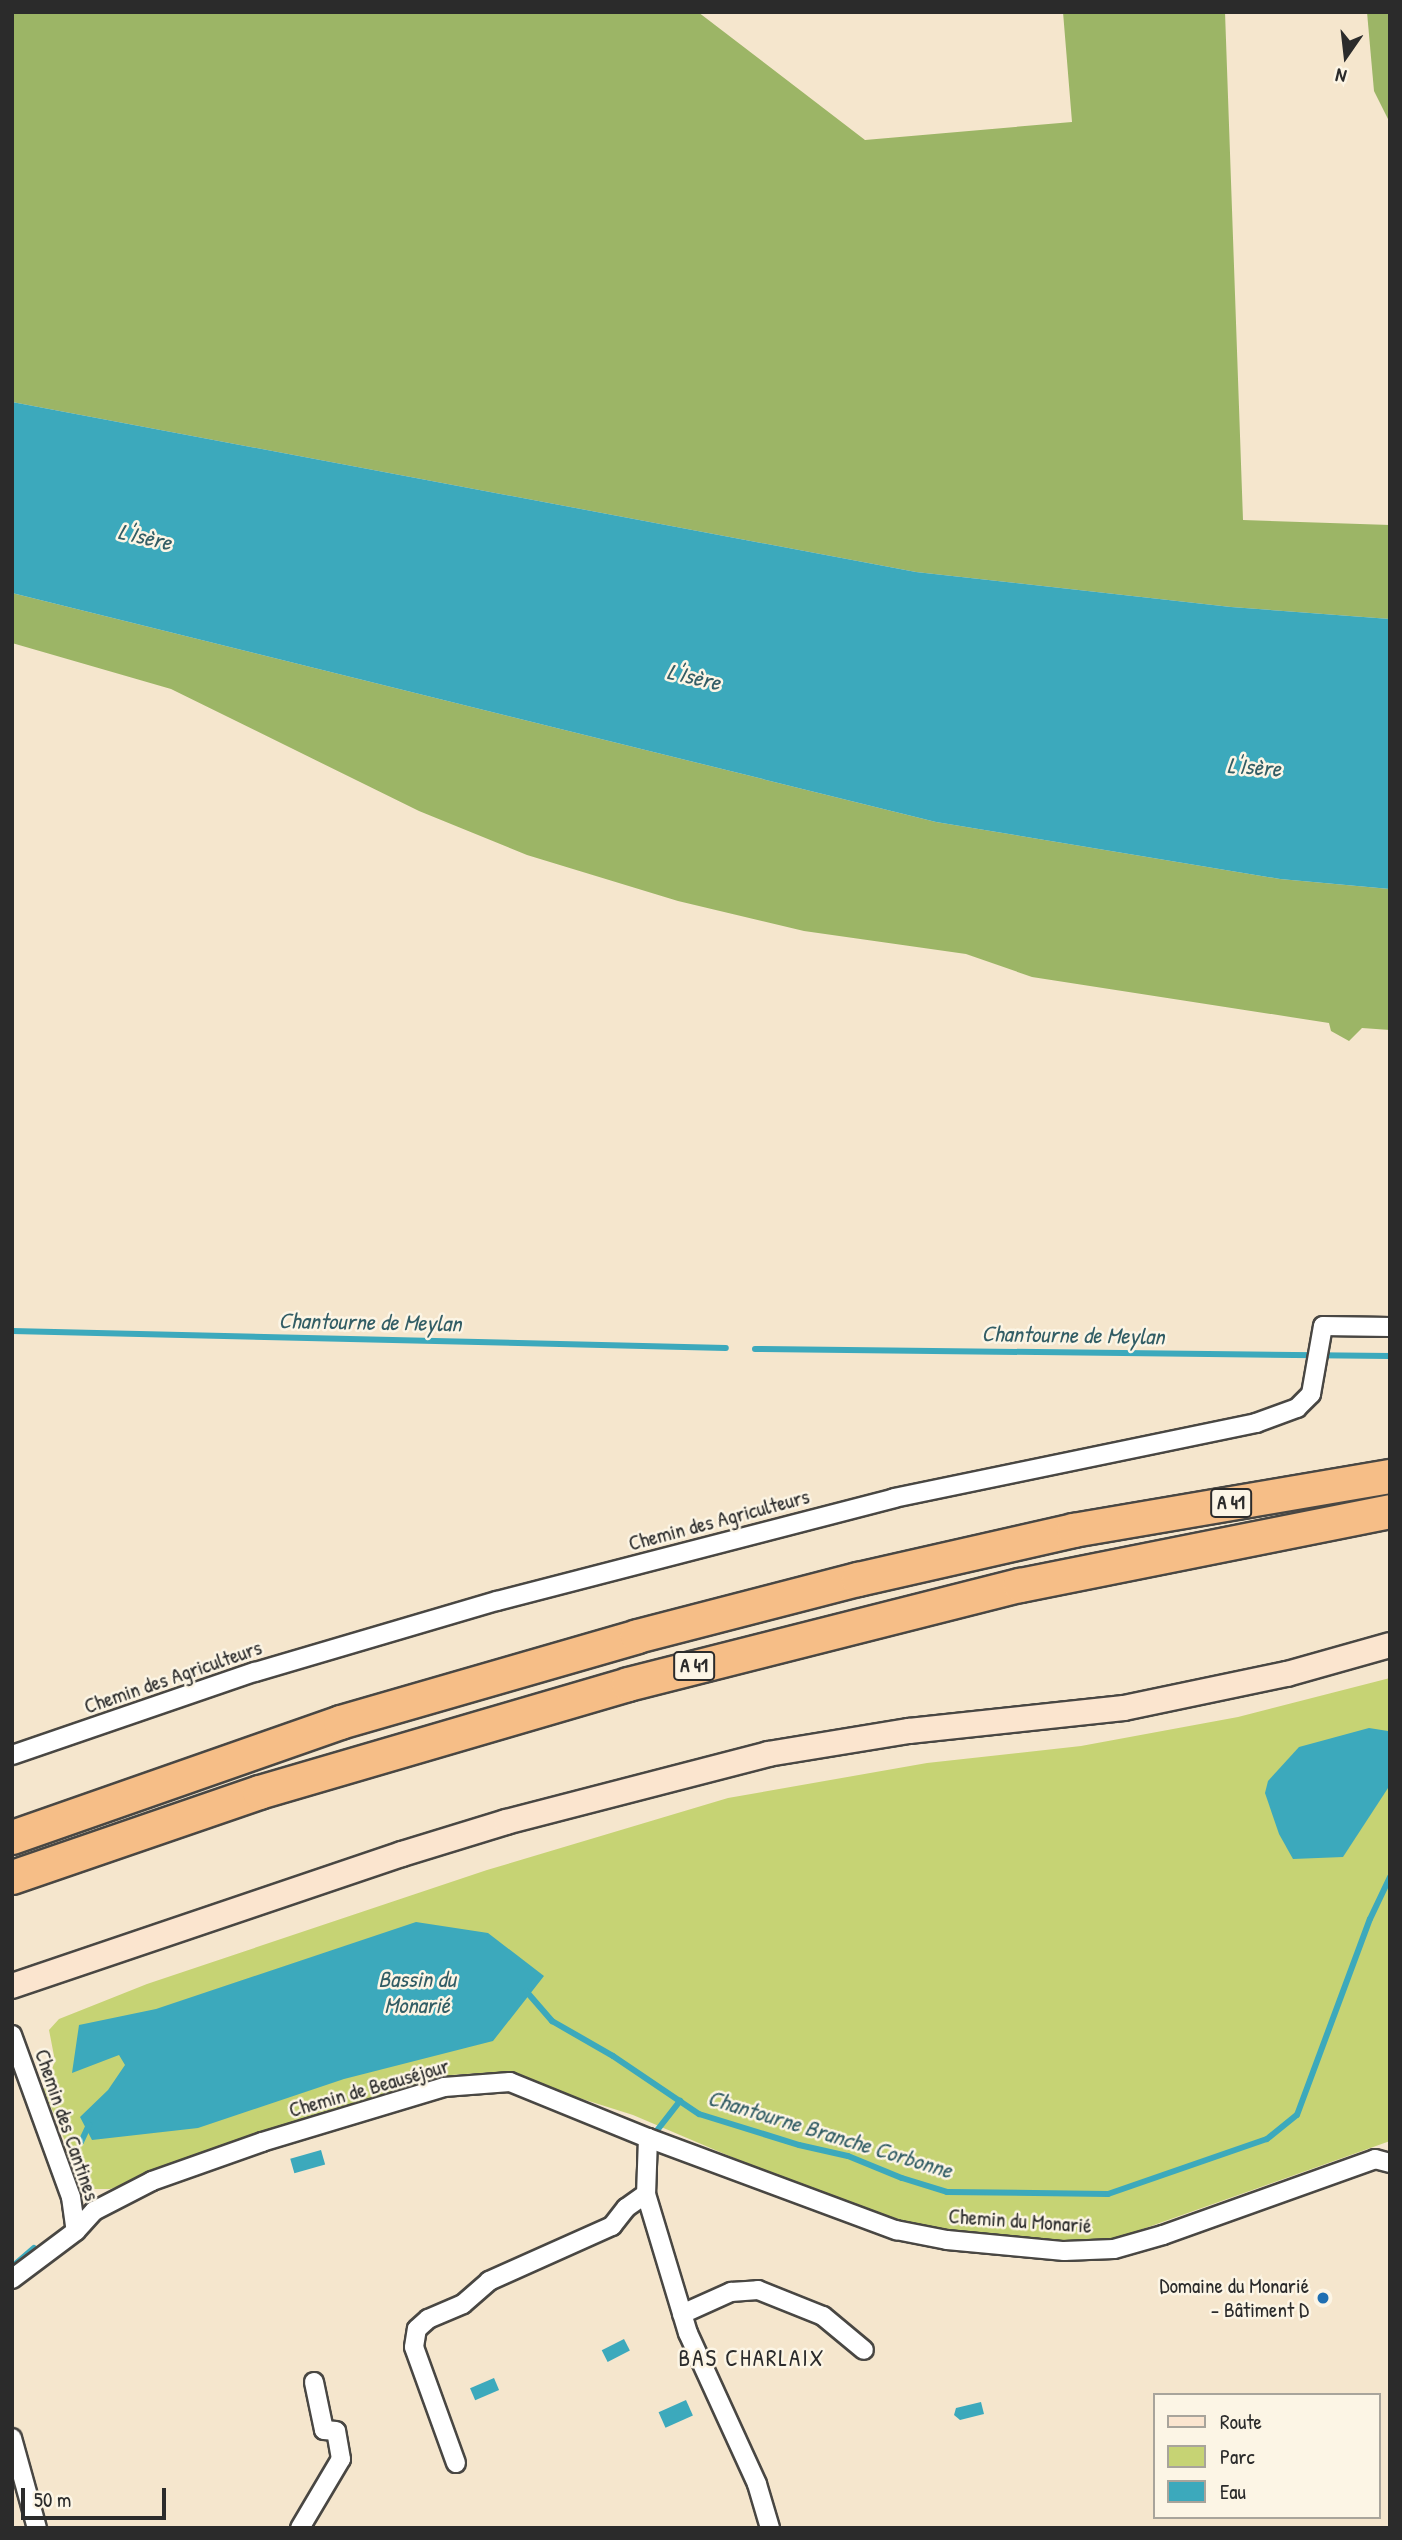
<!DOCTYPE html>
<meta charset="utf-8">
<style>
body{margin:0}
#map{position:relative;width:1402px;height:2540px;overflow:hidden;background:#f5e6cd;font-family:"Patrick Hand",sans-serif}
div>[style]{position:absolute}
.green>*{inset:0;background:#c6d374}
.forest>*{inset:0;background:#9cb566}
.water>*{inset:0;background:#3ca9bc;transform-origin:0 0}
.stream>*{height:6px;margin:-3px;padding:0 3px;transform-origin:3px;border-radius:3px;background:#3ca9bc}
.roads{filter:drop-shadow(2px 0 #494743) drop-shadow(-2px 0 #494743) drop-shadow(0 2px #494743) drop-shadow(0 -2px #494743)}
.minor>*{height:18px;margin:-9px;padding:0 9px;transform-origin:9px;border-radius:9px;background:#fff}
.secondary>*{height:24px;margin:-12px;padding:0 12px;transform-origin:12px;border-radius:12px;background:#fbe5cf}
.motorway>*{height:33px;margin:-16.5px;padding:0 16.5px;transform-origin:16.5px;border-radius:16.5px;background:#f6be87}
.dots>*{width:19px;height:19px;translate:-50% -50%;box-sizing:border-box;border:4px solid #fcf5e5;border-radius:50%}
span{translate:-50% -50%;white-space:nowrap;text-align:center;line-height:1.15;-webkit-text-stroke:5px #fcf5e5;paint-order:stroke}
.shield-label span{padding:2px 5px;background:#fcf5e5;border:2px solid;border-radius:5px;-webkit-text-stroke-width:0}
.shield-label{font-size:19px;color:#2b2b2b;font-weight:700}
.street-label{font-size:21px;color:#2b2b2b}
.poi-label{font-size:21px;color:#2b2b2b}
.right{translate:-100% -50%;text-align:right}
.water-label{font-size:23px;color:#325d65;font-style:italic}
.neighbourhood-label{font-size:23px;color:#2b2b2b;letter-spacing:2px}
.frame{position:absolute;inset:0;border:14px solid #2b2b2b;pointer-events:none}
.legend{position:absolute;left:1153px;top:2393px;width:228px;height:126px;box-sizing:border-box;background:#fcf5e5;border:2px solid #a8a49b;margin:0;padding:9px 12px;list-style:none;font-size:21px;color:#2b2b2b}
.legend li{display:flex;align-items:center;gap:14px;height:35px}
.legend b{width:35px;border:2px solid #a8a49b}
.north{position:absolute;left:1311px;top:21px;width:70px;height:70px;-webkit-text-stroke:5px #fcf5e5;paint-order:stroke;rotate:194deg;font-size:19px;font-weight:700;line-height:28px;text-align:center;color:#2b2b2b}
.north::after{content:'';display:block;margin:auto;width:24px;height:32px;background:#2b2b2b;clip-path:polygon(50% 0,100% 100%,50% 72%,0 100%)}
.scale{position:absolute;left:21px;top:2488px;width:145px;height:32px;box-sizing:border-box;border:4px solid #2b2b2b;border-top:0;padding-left:9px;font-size:21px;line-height:24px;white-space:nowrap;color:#2b2b2b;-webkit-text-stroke:5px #fcf5e5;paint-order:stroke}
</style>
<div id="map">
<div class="green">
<i style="clip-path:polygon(1390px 1678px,1390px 2141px,1095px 2246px,944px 2238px,882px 2221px,633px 2115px,497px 2072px,451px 2075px,418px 2084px,110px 2189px,95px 2189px,81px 2180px,44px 2090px,55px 2061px,49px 2030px,59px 2019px,147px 1984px,487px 1870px,728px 1798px,927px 1763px,1081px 1746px,1238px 1717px)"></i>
</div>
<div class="forest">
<i style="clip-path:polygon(12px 12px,698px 12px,865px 140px,1072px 122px,1063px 12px,1225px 12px,1243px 520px,1390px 525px,1390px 619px,1231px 607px,916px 572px,12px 402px)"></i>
<i style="clip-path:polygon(1367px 12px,1390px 12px,1390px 123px,1374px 91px)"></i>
<i style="clip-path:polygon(12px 593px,936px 822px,1280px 879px,1390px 889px,1390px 1030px,1362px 1028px,1349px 1041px,1331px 1031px,1329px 1023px,1032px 977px,966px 954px,804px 931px,678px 901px,527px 855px,419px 811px,171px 689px,12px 643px)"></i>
</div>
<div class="water">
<i style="clip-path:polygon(12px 402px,916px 572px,1231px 607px,1390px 619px,1390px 889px,1280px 879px,936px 822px,12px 593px)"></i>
<i style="clip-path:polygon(1369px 1728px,1388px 1731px,1390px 1785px,1343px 1857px,1293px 1859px,1279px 1834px,1265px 1793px,1268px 1781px,1299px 1747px)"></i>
<i style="clip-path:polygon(416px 1922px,488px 1933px,544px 1976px,493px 2041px,344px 2079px,198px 2128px,92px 2140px,80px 2117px,108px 2090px,125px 2065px,119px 2055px,72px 2073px,79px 2025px,156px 2009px)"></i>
<i style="left:321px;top:2150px;width:15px;height:32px;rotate:74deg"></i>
<i style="left:624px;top:2339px;width:13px;height:25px;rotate:63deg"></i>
<i style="left:494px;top:2378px;width:13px;height:26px;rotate:67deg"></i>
<i style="left:686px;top:2400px;width:17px;height:30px;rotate:66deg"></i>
<i style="clip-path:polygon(981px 2402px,984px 2414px,960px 2420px,954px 2415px,956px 2408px)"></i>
</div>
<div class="stream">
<i style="left:12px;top:1331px;width:714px;rotate:1.36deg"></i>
<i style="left:755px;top:1349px;width:635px;rotate:0.63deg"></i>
<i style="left:526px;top:1991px;width:40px;rotate:49deg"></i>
<i style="left:552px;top:2021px;width:70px;rotate:29.8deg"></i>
<i style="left:613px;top:2056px;width:104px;rotate:34deg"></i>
<i style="left:699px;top:2114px;width:105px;rotate:17.2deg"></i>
<i style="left:799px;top:2145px;width:50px;rotate:12.7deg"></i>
<i style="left:848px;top:2156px;width:58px;rotate:22.2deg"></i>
<i style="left:902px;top:2178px;width:47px;rotate:17.3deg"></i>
<i style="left:947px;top:2192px;width:161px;rotate:0.7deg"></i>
<i style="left:1108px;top:2194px;width:168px;rotate:-19.1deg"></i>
<i style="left:1267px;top:2139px;width:38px;rotate:-39deg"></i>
<i style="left:1297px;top:2115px;width:209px;rotate:-69.6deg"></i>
<i style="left:1370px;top:1919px;width:47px;rotate:-64.5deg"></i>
<i style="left:655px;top:2133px;width:41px;rotate:-52deg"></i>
<i style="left:81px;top:2142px;width:19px;rotate:-65deg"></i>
<i style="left:12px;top:2267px;width:29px;rotate:-41deg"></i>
</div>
<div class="roads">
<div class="minor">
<i style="left:12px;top:1755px;width:257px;rotate:-18.9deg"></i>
<i style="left:255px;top:1672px;width:252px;rotate:-16.4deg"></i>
<i style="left:497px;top:1601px;width:410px;rotate:-14.5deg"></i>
<i style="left:894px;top:1498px;width:370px;rotate:-11.7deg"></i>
<i style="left:1256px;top:1423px;width:44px;rotate:-20.1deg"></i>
<i style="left:1297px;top:1408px;width:20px;rotate:-45deg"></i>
<i style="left:1311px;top:1394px;width:69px;rotate:-80deg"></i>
<i style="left:1323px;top:1326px;width:67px;rotate:0.9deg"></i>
<i style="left:12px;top:2035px;width:172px;rotate:70deg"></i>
<i style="left:71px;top:2197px;width:34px;rotate:82deg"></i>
<i style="left:648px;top:2138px;width:56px;rotate:92deg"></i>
<i style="left:646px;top:2194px;width:145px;rotate:73.2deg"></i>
<i style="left:688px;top:2333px;width:166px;rotate:65.4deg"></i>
<i style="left:757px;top:2484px;width:46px;rotate:73.5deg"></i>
<i style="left:12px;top:2279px;width:80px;rotate:-36.9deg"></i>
<i style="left:76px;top:2231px;width:27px;rotate:-48deg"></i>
<i style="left:94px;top:2211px;width:65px;rotate:-27.3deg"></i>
<i style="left:152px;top:2181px;width:117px;rotate:-19.5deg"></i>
<i style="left:262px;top:2142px;width:190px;rotate:-16.8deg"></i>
<i style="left:444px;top:2087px;width:66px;rotate:-4.3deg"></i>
<i style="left:510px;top:2082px;width:149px;rotate:22.1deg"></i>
<i style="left:648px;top:2138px;width:265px;rotate:20.4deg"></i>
<i style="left:896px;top:2230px;width:52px;rotate:11.1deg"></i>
<i style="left:947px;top:2240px;width:118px;rotate:5.4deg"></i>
<i style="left:1064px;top:2251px;width:50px;rotate:-2.3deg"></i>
<i style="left:1114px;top:2249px;width:51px;rotate:-15.9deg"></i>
<i style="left:1163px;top:2235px;width:225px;rotate:-19.7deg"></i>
<i style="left:1375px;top:2159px;width:16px;rotate:15deg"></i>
<i style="left:682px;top:2314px;width:54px;rotate:-24.2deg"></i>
<i style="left:731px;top:2292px;width:27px;rotate:-4deg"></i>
<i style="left:758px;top:2290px;width:70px;rotate:21.8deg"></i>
<i style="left:823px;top:2316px;width:53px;rotate:39.7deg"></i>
<i style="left:12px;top:2438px;width:93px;rotate:74.5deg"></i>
<i style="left:456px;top:2463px;width:123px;rotate:-109.9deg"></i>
<i style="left:414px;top:2347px;width:18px;rotate:-81deg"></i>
<i style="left:417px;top:2329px;width:15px;rotate:-42deg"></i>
<i style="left:428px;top:2319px;width:38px;rotate:-23deg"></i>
<i style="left:463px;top:2304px;width:35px;rotate:-41deg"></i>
<i style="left:489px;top:2281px;width:135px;rotate:-24.1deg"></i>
<i style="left:612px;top:2226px;width:23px;rotate:-52deg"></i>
<i style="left:626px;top:2208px;width:24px;rotate:-35deg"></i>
<i style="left:300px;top:2528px;width:80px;rotate:-59.3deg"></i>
<i style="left:341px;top:2459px;width:28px;rotate:-100deg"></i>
<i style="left:336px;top:2431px;width:12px;rotate:-175deg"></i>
<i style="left:324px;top:2430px;width:49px;rotate:-101.8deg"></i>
</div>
<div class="secondary">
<i style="left:12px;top:1986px;width:412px;rotate:-18.7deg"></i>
<i style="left:402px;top:1854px;width:109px;rotate:-17.1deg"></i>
<i style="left:506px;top:1822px;width:271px;rotate:-14.5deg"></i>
<i style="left:768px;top:1754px;width:143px;rotate:-9.3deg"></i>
<i style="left:909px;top:1731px;width:216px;rotate:-6.1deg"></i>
<i style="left:1124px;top:1708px;width:167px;rotate:-11.8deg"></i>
<i style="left:1287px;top:1674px;width:107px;rotate:-15.7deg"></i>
</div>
<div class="motorway">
<i style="left:12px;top:1837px;width:348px;rotate:-19.3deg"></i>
<i style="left:340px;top:1722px;width:309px;rotate:-16.1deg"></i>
<i style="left:637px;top:1636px;width:228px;rotate:-14.5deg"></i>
<i style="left:858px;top:1579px;width:221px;rotate:-12.8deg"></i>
<i style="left:1073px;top:1530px;width:322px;rotate:-9.7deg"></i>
<i style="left:12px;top:1877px;width:261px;rotate:-19deg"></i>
<i style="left:259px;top:1792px;width:384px;rotate:-16.3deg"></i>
<i style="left:628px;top:1684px;width:404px;rotate:-14.2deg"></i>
<i style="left:1020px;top:1585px;width:377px;rotate:-11.3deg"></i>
</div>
</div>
<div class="dots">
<i style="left:1323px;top:2298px;background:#1f6fb2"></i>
</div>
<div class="shield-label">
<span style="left:1231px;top:1503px">A 41</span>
<span style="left:694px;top:1666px">A 41</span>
</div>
<div class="street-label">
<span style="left:719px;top:1520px;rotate:-15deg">Chemin des Agriculteurs</span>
<span style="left:173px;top:1677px;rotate:-19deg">Chemin des Agriculteurs</span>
<span style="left:369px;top:2088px;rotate:-16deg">Chemin de Beauséjour</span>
<span style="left:67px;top:2125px;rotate:71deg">Chemin des Cantines</span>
<span style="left:1020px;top:2221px;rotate:4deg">Chemin du Monarié</span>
</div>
<div class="poi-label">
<span class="right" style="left:1309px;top:2298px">Domaine du Monarié<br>- Bâtiment D</span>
</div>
<div class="water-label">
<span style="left:145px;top:537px;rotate:13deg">L'Isère</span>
<span style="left:694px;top:677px;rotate:13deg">L'Isère</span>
<span style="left:1254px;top:767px;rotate:4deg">L'Isère</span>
<span style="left:370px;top:1322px;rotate:1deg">Chantourne de Meylan</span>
<span style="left:1073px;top:1335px;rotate:1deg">Chantourne de Meylan</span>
<span style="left:417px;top:1992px">Bassin du<br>Monarié</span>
<span style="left:830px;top:2134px;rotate:17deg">Chantourne Branche Corbonne</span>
</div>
<div class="neighbourhood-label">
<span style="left:752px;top:2358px">BAS CHARLAIX</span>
</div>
<div class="frame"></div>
<ul class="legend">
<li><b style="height:9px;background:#fbe5cf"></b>Route</li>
<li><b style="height:19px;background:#c6d374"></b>Parc</li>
<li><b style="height:19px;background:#3ca9bc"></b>Eau</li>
</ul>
<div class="north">N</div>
<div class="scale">50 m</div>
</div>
